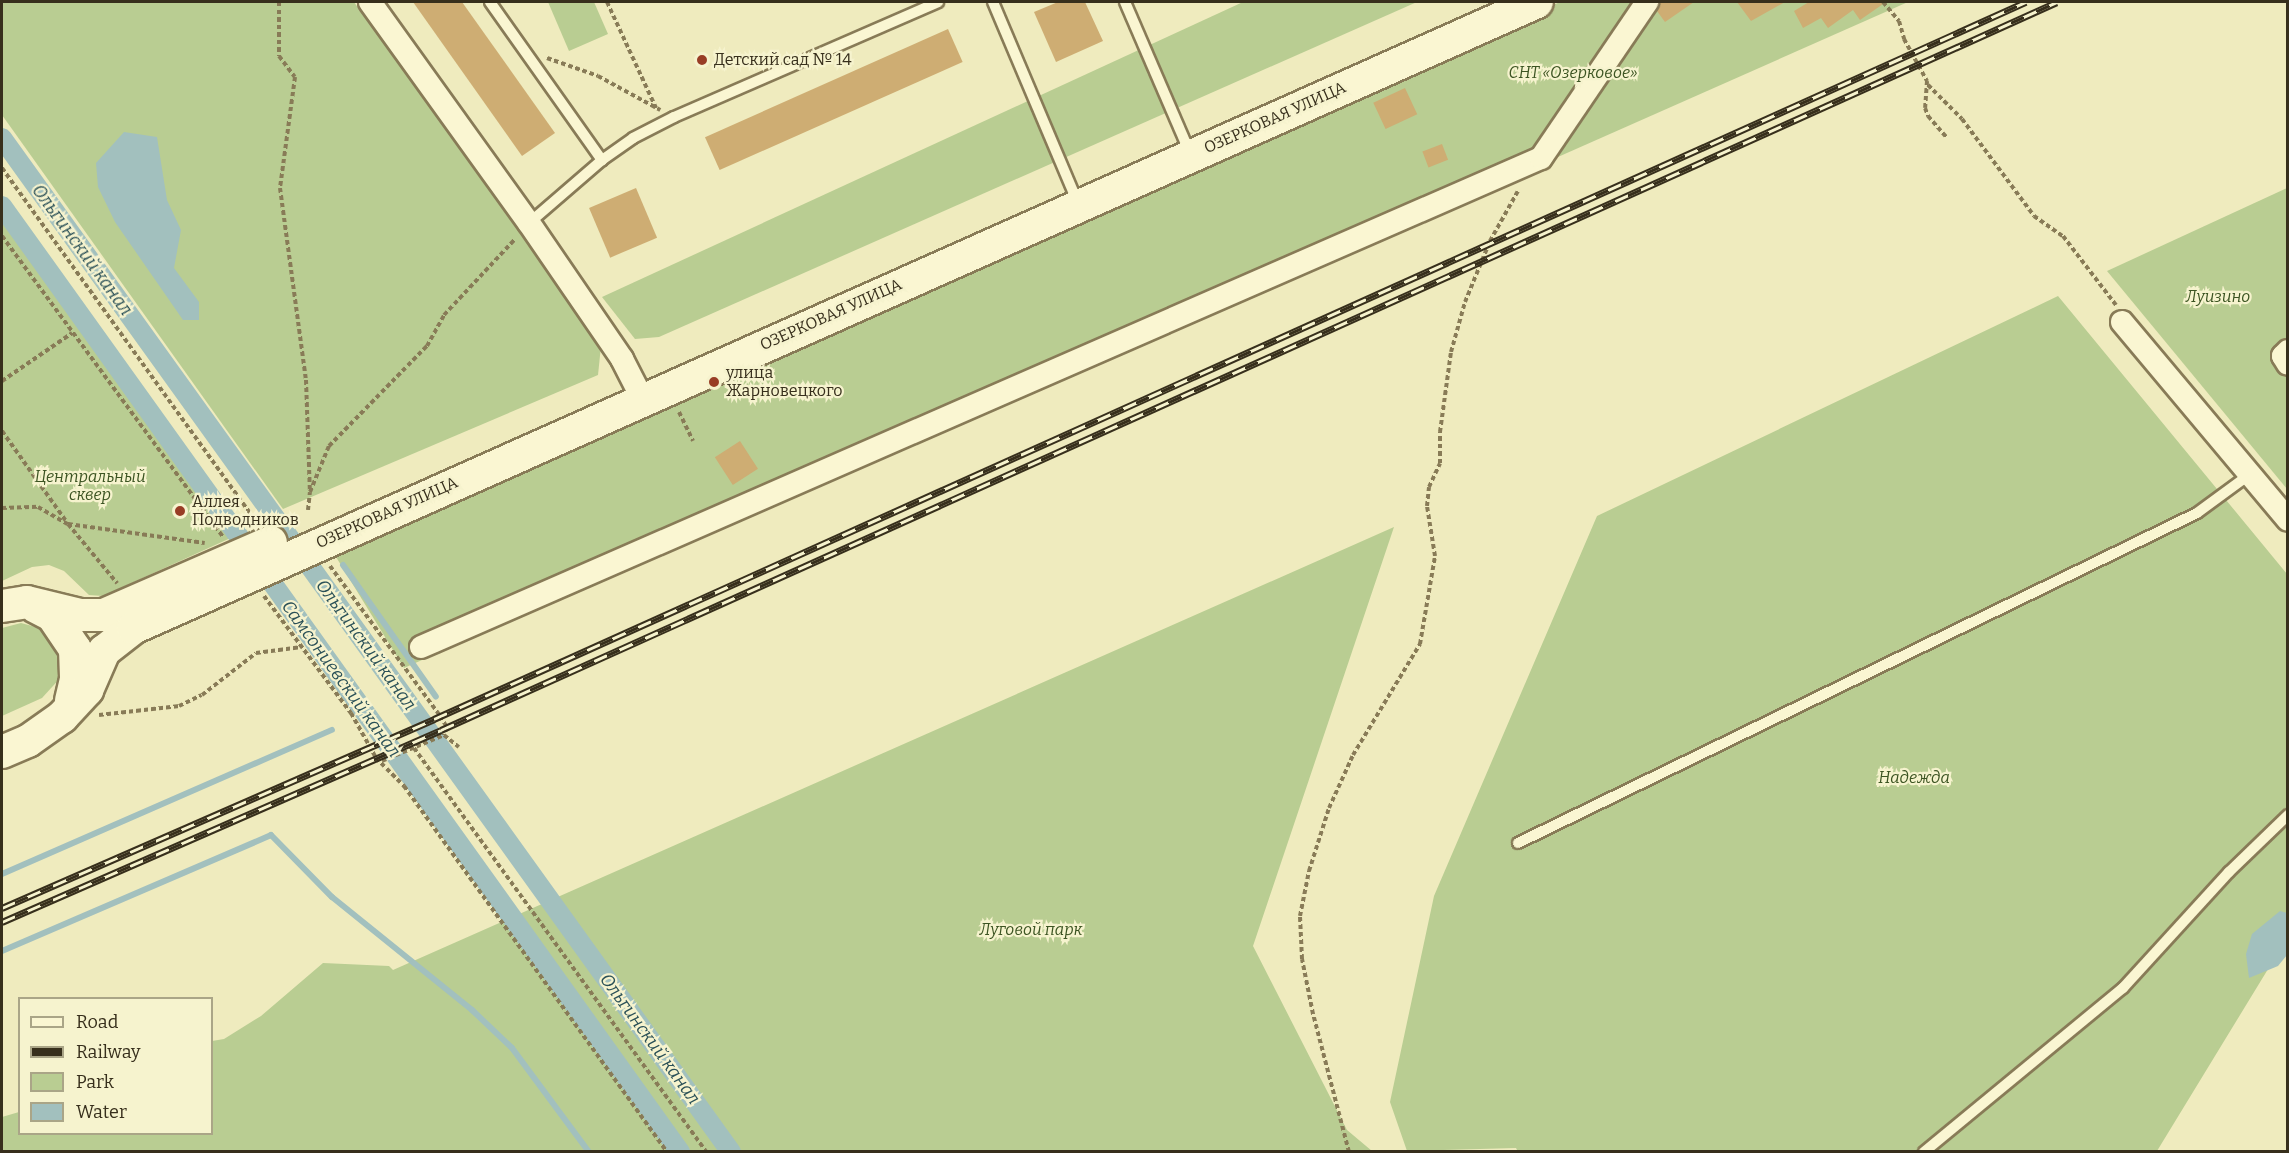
<!DOCTYPE html>
<meta charset="utf-8">
<style>
body{margin:0}
#map{position:relative;width:2289px;height:1153px;overflow:hidden;background:#efebbe;font-family:Bitter,serif}
div>[style]{position:absolute}
.green>*{inset:0;background:#b9cd92}
.water>*{inset:0;background:#a2c0be}
.stream>*{height:6px;margin:-3px;padding:0 3px;transform-origin:3px;border-radius:3px;background:#a2c0be}
.canal>*{height:20px;margin:-10px;padding:0 10px;transform-origin:10px;border-radius:10px;background:#a2c0be}
.building>*{inset:0;background:#cead73;transform-origin:0 0}
.path>*{height:4px;margin-top:-2px;transform-origin:0;background:repeating-linear-gradient(90deg,#887b57 0 4.5px,transparent 0 7.5px)}
.roads{filter:drop-shadow(2px 0 #887b57) drop-shadow(-2px 0 #887b57) drop-shadow(0 2px #887b57) drop-shadow(0 -2px #887b57)}
.lane>*{height:10px;margin:-5px;padding:0 5px;transform-origin:5px;border-radius:5px;background:#faf6d2}
.street>*{height:22px;margin:-11px;padding:0 11px;transform-origin:11px;border-radius:11px;background:#faf6d2}
.secondary>*{height:32px;margin:-16px;padding:0 16px;transform-origin:16px;border-radius:16px;background:#faf6d2}
.rail>*{height:7px;margin-top:-3.5px;transform-origin:0;background:repeating-linear-gradient(90deg,#f6f3ce 0 14px,#372f1c 0 28px);box-sizing:border-box;border-block:2px solid #372f1c}
.dots>*{width:16px;height:16px;translate:-50% -50%;box-sizing:border-box;border:3px solid #f6f3ce;border-radius:50%}
span{translate:-50% -50%;white-space:nowrap;text-align:center;line-height:1.15;-webkit-text-stroke:4.5px #f6f3ce;paint-order:stroke}
.poi-label{font-size:16px;color:#372f1c}
.left{translate:0 -50%;text-align:left}
.park-label{font-size:16px;color:#3c5422;font-style:italic}
.street-label{font-size:16px;color:#372f1c}
.water-label{font-size:18px;color:#2a5057;font-style:italic}
.frame{position:absolute;inset:0;border:3px solid #372f1c;pointer-events:none}
.legend{position:absolute;left:18px;top:997px;width:195px;height:138px;box-sizing:border-box;background:#f6f3ce;border:2px solid #aaa587;margin:0;padding:8px 10px;list-style:none;font-size:18px;color:#372f1c}
.legend li{display:flex;align-items:center;gap:12px;height:30px}
.legend b{width:30px;border:2px solid #aaa587}
</style>
<div id="map">
<div class="green">
<i style="clip-path:polygon(2px 2px,354px 2px,601px 346px,598px 375px,283px 509px,2px 115px)"></i>
<i style="clip-path:polygon(548px 2px,594px 2px,608px 34px,569px 51px)"></i>
<i style="clip-path:polygon(1243px 2px,1417px 2px,659px 337px,635px 339px,602px 297px)"></i>
<i style="clip-path:polygon(1560px 2px,1908px 2px,404px 668px,333px 552px)"></i>
<i style="clip-path:polygon(2287px 188px,2287px 489px,2107px 271px)"></i>
<i style="clip-path:polygon(2px 214px,235px 536px,103px 596px,89px 595px,64px 571px,49px 565px,32px 567px,2px 581px)"></i>
<i style="clip-path:polygon(2058px 296px,2287px 574px,2287px 938px,2157px 1151px,1518px 1152px,1516px 1148px,1407px 1151px,1390px 1102px,1434px 896px,1597px 516px)"></i>
<i style="clip-path:polygon(1394px 527px,1253px 946px,1347px 1130px,1372px 1151px,2px 1151px,2px 1117px,19px 1112px,20px 1134px,212px 1134px,212px 1041px,224px 1039px,261px 1016px,323px 963px,389px 966px,393px 970px)"></i>
<i style="clip-path:polygon(21px 623px,47px 630px,63px 659px,63px 675px,42px 698px,2px 716px,2px 628px)"></i>
</div>
<div class="water">
<i style="clip-path:polygon(124px 132px,157px 137px,167px 200px,181px 230px,174px 268px,199px 302px,199px 320px,183px 320px,115px 222px,98px 187px,96px 163px)"></i>
<i style="clip-path:polygon(2280px 911px,2287px 913px,2287px 955px,2278px 966px,2249px 978px,2246px 954px,2252px 934px)"></i>
</div>
<div class="stream">
<i style="left:343px;top:565px;width:161px;rotate:54.8deg"></i>
<i style="left:2px;top:874px;width:360px;rotate:-23.6deg"></i>
<i style="left:2px;top:951px;width:293px;rotate:-23.3deg"></i>
<i style="left:271px;top:835px;width:87px;rotate:45.5deg"></i>
<i style="left:332px;top:897px;width:180px;rotate:38.9deg"></i>
<i style="left:472px;top:1010px;width:55px;rotate:43.5deg"></i>
<i style="left:512px;top:1048px;width:129px;rotate:53.5deg"></i>
</div>
<div class="canal">
<i style="left:2px;top:138px;width:1249px;rotate:54.29deg"></i>
<i style="left:2px;top:206px;width:1164px;rotate:54.37deg"></i>
</div>
<div class="building">
<i style="clip-path:polygon(413px 2px,462px 2px,555px 133px,522px 156px)"></i>
<i style="clip-path:polygon(1058px 2px,1085px 2px,1103px 41px,1056px 62px,1034px 12px)"></i>
<i style="clip-path:polygon(1660px 2px,1694px 2px,1665px 22px,1657px 11px)"></i>
<i style="clip-path:polygon(1737px 2px,1785px 2px,1751px 21px)"></i>
<i style="clip-path:polygon(1809px 2px,1886px 2px,1860px 20px,1853px 10px,1828px 28px,1821px 18px,1803px 28px,1794px 11px)"></i>
<i style="left:948px;top:29px;width:36px;height:266px;rotate:66deg"></i>
<i style="left:1405px;top:88px;width:29px;height:35px;rotate:65deg"></i>
<i style="left:1442px;top:144px;width:17px;height:21px;rotate:69deg"></i>
<i style="left:636px;top:188px;width:54px;height:51px;rotate:67deg"></i>
<i style="left:740px;top:441px;width:33px;height:30px;rotate:57deg"></i>
</div>
<div class="path">
<i style="left:279px;top:2px;width:54px;rotate:90deg"></i>
<i style="left:279px;top:56px;width:26px;rotate:53deg"></i>
<i style="left:295px;top:77px;width:112px;rotate:97.7deg"></i>
<i style="left:280px;top:188px;width:194px;rotate:82.3deg"></i>
<i style="left:306px;top:380px;width:112px;rotate:88deg"></i>
<i style="left:607px;top:2px;width:117px;rotate:65.2deg"></i>
<i style="left:1883px;top:2px;width:25px;rotate:50deg"></i>
<i style="left:1899px;top:21px;width:19px;rotate:74deg"></i>
<i style="left:1904px;top:39px;width:48px;rotate:61.3deg"></i>
<i style="left:1927px;top:81px;width:27px;rotate:94deg"></i>
<i style="left:1925px;top:108px;width:9px;rotate:69deg"></i>
<i style="left:1928px;top:116px;width:28px;rotate:49deg"></i>
<i style="left:547px;top:58px;width:54px;rotate:19.4deg"></i>
<i style="left:598px;top:76px;width:71px;rotate:28.7deg"></i>
<i style="left:1928px;top:85px;width:48px;rotate:45deg"></i>
<i style="left:1962px;top:119px;width:121px;rotate:53.4deg"></i>
<i style="left:2034px;top:216px;width:35px;rotate:35deg"></i>
<i style="left:2063px;top:236px;width:87px;rotate:52.5deg"></i>
<i style="left:2px;top:168px;width:437px;rotate:54.3deg"></i>
<i style="left:2px;top:236px;width:373px;rotate:53.7deg"></i>
<i style="left:2px;top:381px;width:85px;rotate:-34.4deg"></i>
<i style="left:679px;top:412px;width:32px;rotate:64deg"></i>
<i style="left:2px;top:431px;width:114px;rotate:54.6deg"></i>
<i style="left:68px;top:524px;width:77px;rotate:50.3deg"></i>
<i style="left:2px;top:508px;width:36px;rotate:-2deg"></i>
<i style="left:38px;top:507px;width:34px;rotate:30deg"></i>
<i style="left:68px;top:524px;width:138px;rotate:7.9deg"></i>
<i style="left:308px;top:510px;width:18px;rotate:-84deg"></i>
<i style="left:310px;top:492px;width:50px;rotate:-67.6deg"></i>
<i style="left:329px;top:446px;width:140px;rotate:-45.6deg"></i>
<i style="left:427px;top:346px;width:35px;rotate:-61deg"></i>
<i style="left:444px;top:315px;width:104px;rotate:-46.9deg"></i>
<i style="left:330px;top:566px;width:186px;rotate:53.7deg"></i>
<i style="left:440px;top:716px;width:13px;rotate:58deg"></i>
<i style="left:447px;top:727px;width:9px;rotate:111deg"></i>
<i style="left:444px;top:735px;width:19px;rotate:39deg"></i>
<i style="left:264px;top:596px;width:146px;rotate:53.4deg"></i>
<i style="left:351px;top:713px;width:51px;rotate:60.9deg"></i>
<i style="left:376px;top:758px;width:40px;rotate:45deg"></i>
<i style="left:404px;top:786px;width:451px;rotate:54.3deg"></i>
<i style="left:99px;top:715px;width:81px;rotate:-6.4deg"></i>
<i style="left:179px;top:706px;width:25px;rotate:-26deg"></i>
<i style="left:202px;top:695px;width:68px;rotate:-37.9deg"></i>
<i style="left:256px;top:653px;width:46px;rotate:-7.4deg"></i>
<i style="left:414px;top:748px;width:498px;rotate:54.1deg"></i>
<i style="left:382px;top:761px;width:67px;rotate:-22.8deg"></i>
<i style="left:1349px;top:1152px;width:143px;rotate:-104.6deg"></i>
<i style="left:1313px;top:1014px;width:56px;rotate:-101.3deg"></i>
<i style="left:1302px;top:959px;width:43px;rotate:-92.7deg"></i>
<i style="left:1300px;top:916px;width:46px;rotate:-78.7deg"></i>
<i style="left:1309px;top:871px;width:66px;rotate:-72.4deg"></i>
<i style="left:1329px;top:808px;width:58px;rotate:-65.6deg"></i>
<i style="left:1353px;top:755px;width:130px;rotate:-58.9deg"></i>
<i style="left:1420px;top:644px;width:89px;rotate:-80.3deg"></i>
<i style="left:1435px;top:556px;width:51px;rotate:-99.1deg"></i>
<i style="left:1427px;top:506px;width:19px;rotate:-84deg"></i>
<i style="left:1429px;top:487px;width:26px;rotate:-65deg"></i>
<i style="left:1440px;top:463px;width:31px;rotate:-90deg"></i>
<i style="left:1440px;top:432px;width:81px;rotate:-82.2deg"></i>
<i style="left:1451px;top:352px;width:52px;rotate:-74.4deg"></i>
<i style="left:1465px;top:302px;width:66px;rotate:-67.7deg"></i>
<i style="left:1490px;top:241px;width:57px;rotate:-60.8deg"></i>
</div>
<div class="roads">
<div class="lane">
<i style="left:490px;top:2px;width:194px;rotate:54.7deg"></i>
<i style="left:602px;top:160px;width:96px;rotate:139.2deg"></i>
<i style="left:993px;top:2px;width:218px;rotate:67.1deg"></i>
<i style="left:1125px;top:2px;width:167px;rotate:66.7deg"></i>
<i style="left:602px;top:160px;width:38px;rotate:-35deg"></i>
<i style="left:633px;top:138px;width:46px;rotate:-27.1deg"></i>
<i style="left:674px;top:117px;width:288px;rotate:-23.5deg"></i>
<i style="left:1518px;top:843px;width:755px;rotate:-25.92deg"></i>
<i style="left:2197px;top:513px;width:66px;rotate:-36.3deg"></i>
<i style="left:1924px;top:1152px;width:258px;rotate:-39.5deg"></i>
<i style="left:2123px;top:988px;width:157px;rotate:-47.6deg"></i>
<i style="left:2229px;top:872px;width:82px;rotate:-44deg"></i>
</div>
<div class="street">
<i style="left:370px;top:2px;width:272px;rotate:54.3deg"></i>
<i style="left:529px;top:223px;width:165px;rotate:55.6deg"></i>
<i style="left:622px;top:359px;width:46px;rotate:62.9deg"></i>
<i style="left:2122px;top:322px;width:258px;rotate:50deg"></i>
<i style="left:2288px;top:351px;width:7px;rotate:135deg"></i>
<i style="left:2283px;top:356px;width:9px;rotate:58deg"></i>
<i style="left:421px;top:647px;width:1222px;rotate:-23.59deg"></i>
<i style="left:1541px;top:158px;width:189px;rotate:-55.8deg"></i>
</div>
<div class="secondary">
<i style="left:2px;top:606px;width:25px;rotate:-9deg"></i>
<i style="left:27px;top:602px;width:55px;rotate:13.8deg"></i>
<i style="left:80px;top:615px;width:24px"></i>
<i style="left:104px;top:615px;width:182px;rotate:-23.6deg"></i>
<i style="left:36px;top:607px;width:18px;rotate:27deg"></i>
<i style="left:52px;top:615px;width:41px;rotate:55.9deg"></i>
<i style="left:75px;top:649px;width:30px;rotate:88deg"></i>
<i style="left:76px;top:679px;width:22px;rotate:103deg"></i>
<i style="left:2px;top:752px;width:28px;rotate:-23deg"></i>
<i style="left:28px;top:741px;width:42px;rotate:-35.2deg"></i>
<i style="left:62px;top:717px;width:37px;rotate:-47deg"></i>
<i style="left:87px;top:690px;width:43px;rotate:-66.4deg"></i>
<i style="left:104px;top:651px;width:37px;rotate:-38deg"></i>
<i style="left:133px;top:628px;width:1537px;rotate:-24.03deg"></i>
</div>
</div>
<div class="rail">
<i style="left:2px;top:908px;width:472px;rotate:-23.6deg"></i>
<i style="left:434px;top:719px;width:1746px;rotate:-24.25deg"></i>
<i style="left:2px;top:922px;width:479px;rotate:-23.6deg"></i>
<i style="left:441px;top:730px;width:1772px;rotate:-24.25deg"></i>
</div>
<div class="dots">
<i style="left:702px;top:60px;background:#983d25"></i>
<i style="left:714px;top:382px;background:#983d25"></i>
<i style="left:180px;top:511px;background:#983d25"></i>
</div>
<div class="poi-label">
<span class="left" style="left:714px;top:60px">Детский сад № 14</span>
<span class="left" style="left:726px;top:382px">улица<br>Жарновецкого</span>
<span class="left" style="left:192px;top:511px">Аллея<br>Подводников</span>
</div>
<div class="park-label">
<span style="left:1573px;top:73px">СНТ «Озерковое»</span>
<span style="left:2218px;top:297px">Луизино</span>
<span style="left:90px;top:486px">Центральный<br>сквер</span>
<span style="left:1914px;top:778px">Надежда</span>
<span style="left:1031px;top:930px">Луговой парк</span>
</div>
<div class="street-label">
<span style="left:1275px;top:118px;rotate:-24deg">ОЗЕРКОВАЯ УЛИЦА</span>
<span style="left:831px;top:315px;rotate:-24deg">ОЗЕРКОВАЯ УЛИЦА</span>
<span style="left:387px;top:513px;rotate:-24deg">ОЗЕРКОВАЯ УЛИЦА</span>
</div>
<div class="water-label">
<span style="left:82px;top:250px;rotate:54deg">Ольгинский канал</span>
<span style="left:366px;top:645px;rotate:54deg">Ольгинский канал</span>
<span style="left:341px;top:679px;rotate:54deg">Самсониевский канал</span>
<span style="left:650px;top:1039px;rotate:54deg">Ольгинский канал</span>
</div>
<div class="frame"></div>
<ul class="legend">
<li><b style="height:8px;background:#faf6d2"></b>Road</li>
<li><b style="height:8px;background:#372f1c"></b>Railway</li>
<li><b style="height:16px;background:#b9cd92"></b>Park</li>
<li><b style="height:16px;background:#a2c0be"></b>Water</li>
</ul>
</div>
